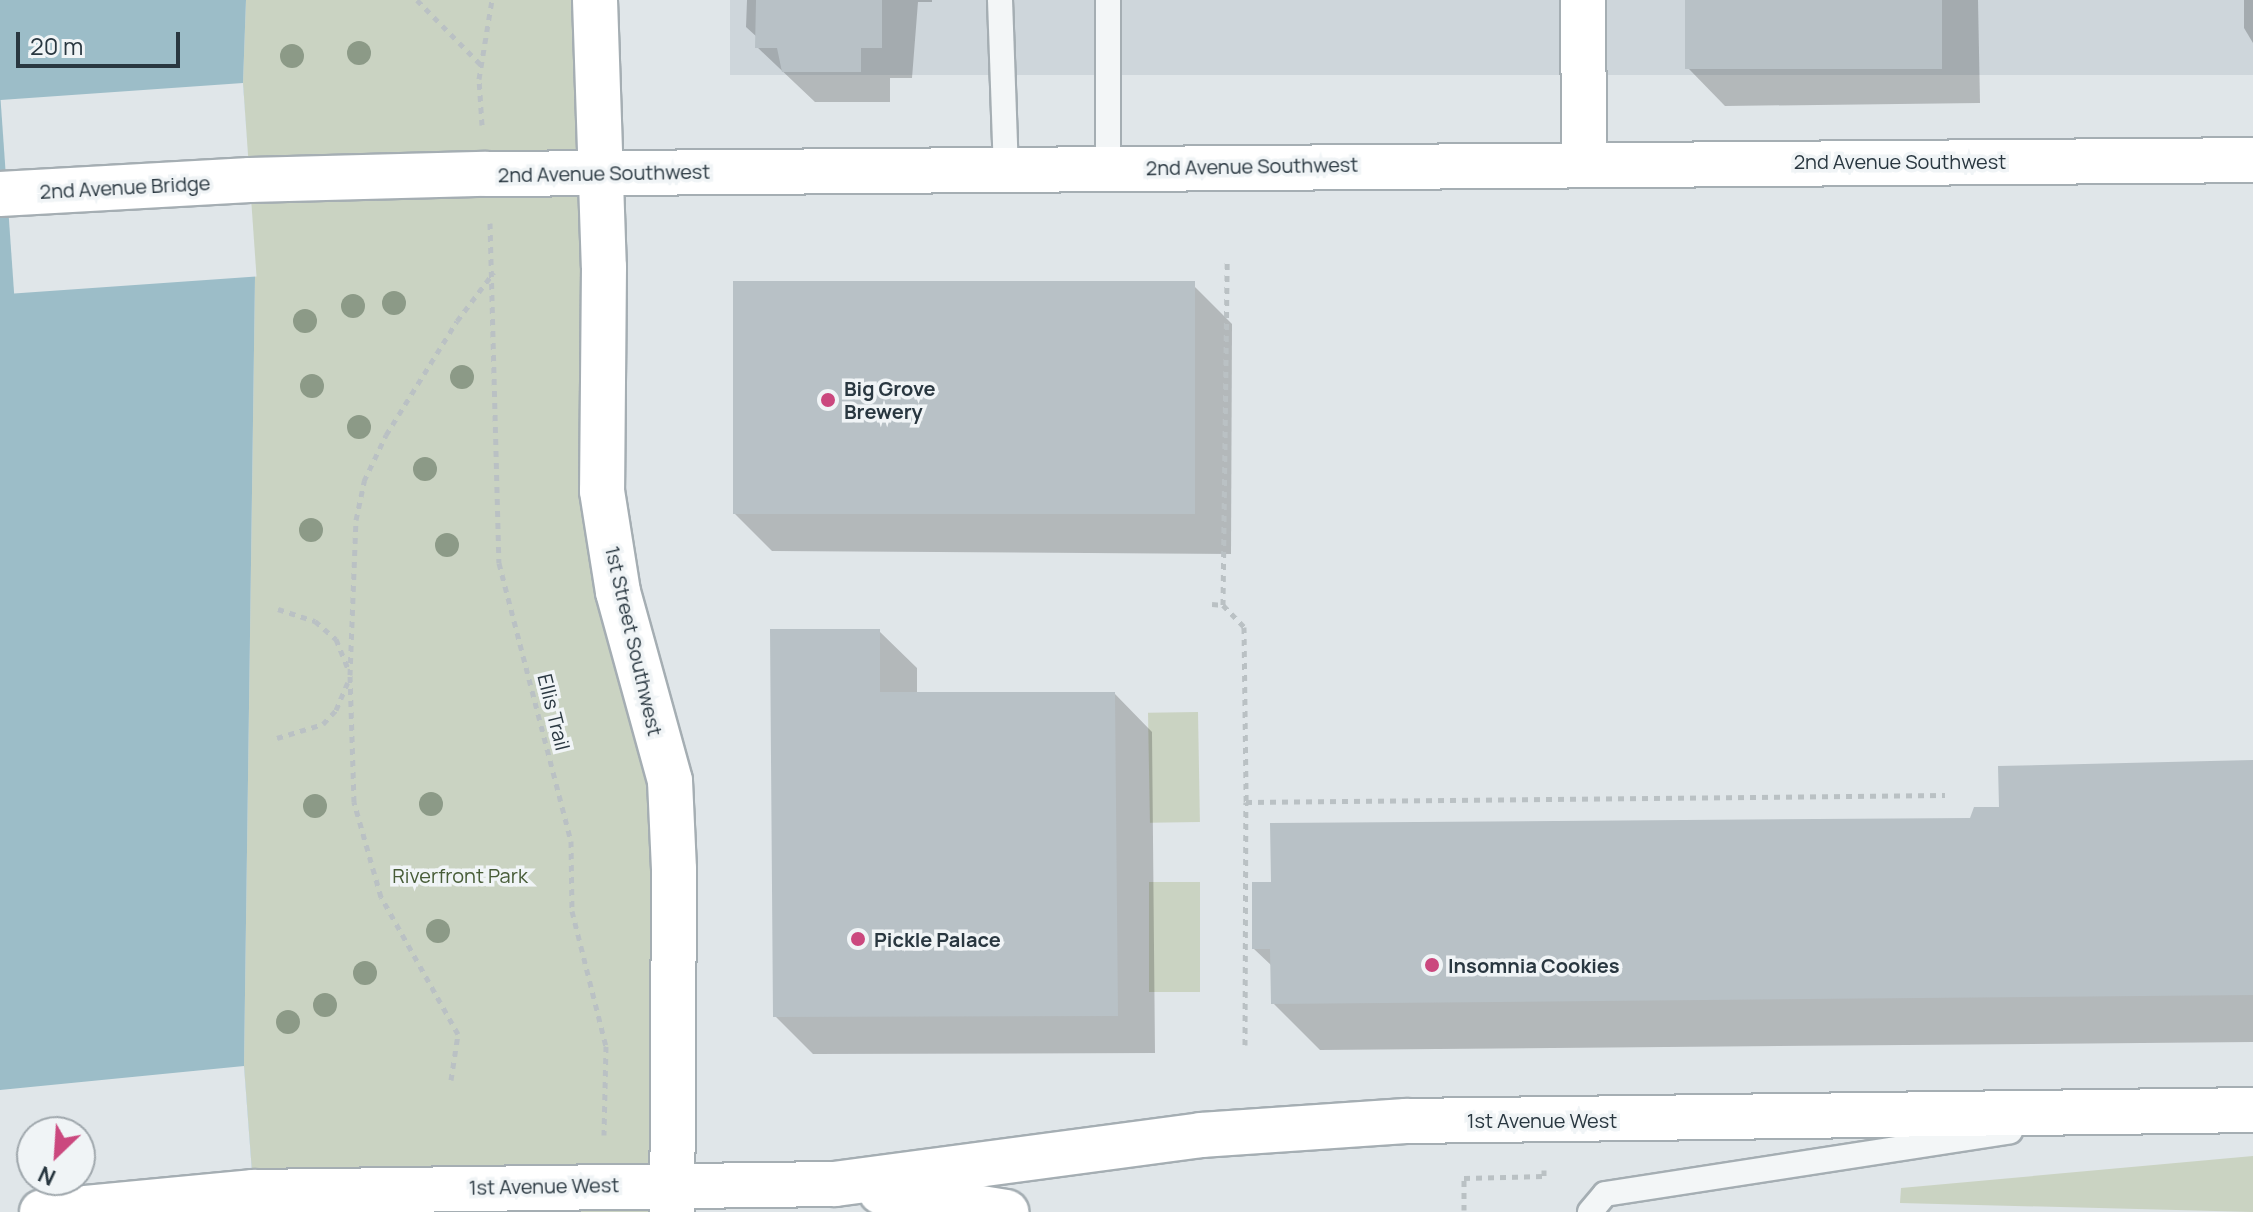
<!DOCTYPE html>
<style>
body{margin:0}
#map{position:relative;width:2253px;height:1212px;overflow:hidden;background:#e0e6e9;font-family:Manrope,sans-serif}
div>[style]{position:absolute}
.built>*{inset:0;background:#ced6db;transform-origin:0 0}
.green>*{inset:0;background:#cad3c2;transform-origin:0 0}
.water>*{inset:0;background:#9cbdc8}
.pier>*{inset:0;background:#e0e6e9;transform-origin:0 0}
.shadow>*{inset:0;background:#0003}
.building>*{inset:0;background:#b8c1c6;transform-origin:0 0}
.path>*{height:5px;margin-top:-2.5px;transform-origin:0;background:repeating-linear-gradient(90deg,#bac1c4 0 6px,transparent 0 12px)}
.roads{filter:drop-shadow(2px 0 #a5aeb3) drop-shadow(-2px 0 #a5aeb3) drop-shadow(0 2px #a5aeb3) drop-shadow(0 -2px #a5aeb3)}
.lane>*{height:24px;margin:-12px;padding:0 12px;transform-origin:12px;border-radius:12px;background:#f3f6f7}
.secondary>*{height:44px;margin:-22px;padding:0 22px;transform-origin:22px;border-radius:22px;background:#fff}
.primary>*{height:44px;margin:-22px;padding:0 22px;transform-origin:22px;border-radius:22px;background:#fff}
.trees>*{width:24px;height:24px;margin:-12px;border-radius:50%;background:#8c9a87}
.dots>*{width:22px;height:22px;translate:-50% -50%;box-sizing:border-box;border:4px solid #f0f4f6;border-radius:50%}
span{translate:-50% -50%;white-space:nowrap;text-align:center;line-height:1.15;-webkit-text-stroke:7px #f0f4f6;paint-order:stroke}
.street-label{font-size:20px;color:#293740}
.poi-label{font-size:20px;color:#293740;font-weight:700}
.left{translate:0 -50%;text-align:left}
.park-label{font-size:20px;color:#475c37}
.north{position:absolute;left:16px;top:1116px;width:80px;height:80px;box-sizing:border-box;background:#f0f4f6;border:2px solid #a0a8ad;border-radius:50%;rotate:205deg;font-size:22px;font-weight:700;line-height:32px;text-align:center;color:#293740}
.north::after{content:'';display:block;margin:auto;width:28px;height:36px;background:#cb487e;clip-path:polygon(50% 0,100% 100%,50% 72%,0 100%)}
.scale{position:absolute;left:16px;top:32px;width:164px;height:36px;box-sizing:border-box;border:4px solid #293740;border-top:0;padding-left:10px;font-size:24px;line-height:28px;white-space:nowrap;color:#293740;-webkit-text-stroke:6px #f0f4f6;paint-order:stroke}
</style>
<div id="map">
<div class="built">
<i style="left:730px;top:0;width:1523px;height:75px"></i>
</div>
<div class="green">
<i style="clip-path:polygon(246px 0,595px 0,602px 378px,652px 719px,672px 1212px,255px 1212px,244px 1066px,255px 277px,243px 83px)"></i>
<i style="left:1198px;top:712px;width:110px;height:50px;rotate:89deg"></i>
<i style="left:1149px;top:882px;width:51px;height:110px"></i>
<i style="clip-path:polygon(2253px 1156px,2253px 1212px,1900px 1203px,1901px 1188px)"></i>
</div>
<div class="water">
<i style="clip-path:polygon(evenodd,0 0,246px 0,243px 83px,255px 277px,244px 1066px,255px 1212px,0 1212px,0 0,32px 1132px,80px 1132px,80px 1180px,32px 1180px,32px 1132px)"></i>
</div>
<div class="pier">
<i style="left:243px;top:83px;width:194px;height:243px;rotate:86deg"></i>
<i style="clip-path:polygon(evenodd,244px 1066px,255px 1212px,0 1212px,0 1090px,244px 1066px,32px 1132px,80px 1132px,80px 1180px,32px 1180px,32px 1132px)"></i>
</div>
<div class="shadow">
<i style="clip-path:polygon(747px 0,932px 0,932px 2px,918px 2px,912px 78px,890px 78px,890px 102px,815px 102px,757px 47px,758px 38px,746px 27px)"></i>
<i style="clip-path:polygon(1687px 0,1978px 0,1980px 103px,1725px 106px,1688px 68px)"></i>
<i style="clip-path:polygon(2244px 0,2253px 0,2253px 43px,2244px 28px)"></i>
<i style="clip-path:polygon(1194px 286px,1232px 324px,1231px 554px,772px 551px,734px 513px)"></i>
<i style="clip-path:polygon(879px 631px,917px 668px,917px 694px,1115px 694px,1152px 732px,1155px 1053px,813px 1054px,775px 1016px)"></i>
<i style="clip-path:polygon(2253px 762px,2253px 1042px,1320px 1050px,1273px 1003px,1273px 967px,1254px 949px,1972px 820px,2001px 809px)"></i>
</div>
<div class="building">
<i style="clip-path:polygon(756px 0,882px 0,882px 48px,861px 48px,861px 72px,782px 72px,777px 48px,755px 48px)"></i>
<i style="left:1685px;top:0;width:257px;height:69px"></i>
<i style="left:733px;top:281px;width:462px;height:233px"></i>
<i style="clip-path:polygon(770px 629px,880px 629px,880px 692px,1115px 692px,1118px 1016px,773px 1017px)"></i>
<i style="clip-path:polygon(2253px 760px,2253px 995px,1271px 1004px,1270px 949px,1252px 949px,1252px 882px,1271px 882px,1270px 823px,1970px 818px,1974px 807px,1999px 807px,1998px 766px)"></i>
</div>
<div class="path">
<i style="left:417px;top:0;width:91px;rotate:45.4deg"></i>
<i style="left:482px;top:125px;width:46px;rotate:-93.7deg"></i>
<i style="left:479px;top:79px;width:80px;rotate:-80.7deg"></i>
<i style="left:490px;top:223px;width:340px;rotate:88.5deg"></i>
<i style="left:499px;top:563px;width:287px;rotate:75.5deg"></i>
<i style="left:571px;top:841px;width:70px;rotate:89.2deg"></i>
<i style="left:572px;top:911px;width:139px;rotate:75.9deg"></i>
<i style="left:606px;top:1046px;width:89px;rotate:91.3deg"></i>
<i style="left:1212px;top:604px;width:11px;rotate:5deg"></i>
<i style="left:1223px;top:605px;width:30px;rotate:46deg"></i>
<i style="left:1244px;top:627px;width:175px;rotate:89.3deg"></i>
<i style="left:1246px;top:802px;width:699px;rotate:-0.57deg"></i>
<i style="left:1223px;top:605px;width:345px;rotate:-89.3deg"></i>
<i style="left:278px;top:609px;width:39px;rotate:18deg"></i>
<i style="left:315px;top:621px;width:28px;rotate:41deg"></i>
<i style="left:336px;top:639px;width:31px;rotate:68deg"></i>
<i style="left:277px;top:738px;width:48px;rotate:-16.9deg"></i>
<i style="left:323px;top:724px;width:19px;rotate:-47deg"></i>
<i style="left:336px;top:710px;width:30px;rotate:-67deg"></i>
<i style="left:1245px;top:1045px;width:243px;rotate:-89.8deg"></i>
<i style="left:451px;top:1080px;width:47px;rotate:-81.3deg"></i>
<i style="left:458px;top:1034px;width:157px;rotate:-119.3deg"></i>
<i style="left:381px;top:897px;width:99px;rotate:-105.9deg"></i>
<i style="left:354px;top:802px;width:127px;rotate:-91.8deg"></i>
<i style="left:350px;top:675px;width:155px;rotate:-87.8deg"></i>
<i style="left:356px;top:520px;width:40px;rotate:-78deg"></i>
<i style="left:364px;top:481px;width:51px;rotate:-64.4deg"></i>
<i style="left:386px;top:435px;width:134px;rotate:-58.1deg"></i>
<i style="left:457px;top:321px;width:61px;rotate:-52.9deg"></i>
<i style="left:1464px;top:1210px;width:32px;rotate:-90deg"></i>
<i style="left:1464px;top:1178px;width:80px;rotate:-1.4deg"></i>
<i style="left:1544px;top:1176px;width:6px;rotate:-90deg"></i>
</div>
<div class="roads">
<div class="lane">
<i style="left:1000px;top:0;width:169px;rotate:88deg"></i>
<i style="left:1108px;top:168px;width:168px;rotate:-90deg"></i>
<i style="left:1590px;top:1212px;width:23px;rotate:-50deg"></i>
<i style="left:1605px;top:1194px;width:410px;rotate:-8.8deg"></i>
</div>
<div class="secondary">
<i style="left:595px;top:0;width:267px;rotate:88.1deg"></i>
<i style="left:604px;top:267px;width:224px;rotate:90.5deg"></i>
<i style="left:602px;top:491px;width:102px;rotate:81deg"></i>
<i style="left:618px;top:592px;width:196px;rotate:74.6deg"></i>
<i style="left:670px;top:781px;width:88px;rotate:87.4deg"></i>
<i style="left:674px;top:869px;width:343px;rotate:90.3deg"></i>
<i style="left:1583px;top:0;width:162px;rotate:89.6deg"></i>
<i style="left:0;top:194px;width:250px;rotate:-3.2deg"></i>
<i style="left:250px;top:180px;width:236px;rotate:-1.5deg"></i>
<i style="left:486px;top:174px;width:1767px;rotate:-0.45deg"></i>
</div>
<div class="primary">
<i style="left:881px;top:1192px;width:127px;rotate:9.1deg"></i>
<i style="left:42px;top:1212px;width:212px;rotate:-5.4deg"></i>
<i style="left:253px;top:1192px;width:582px;rotate:-0.79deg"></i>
<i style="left:835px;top:1184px;width:369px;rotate:-7.6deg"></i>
<i style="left:1201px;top:1135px;width:205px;rotate:-3.9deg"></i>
<i style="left:1406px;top:1121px;width:847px;rotate:-0.74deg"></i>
</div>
</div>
<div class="trees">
<i style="left:359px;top:53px"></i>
<i style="left:292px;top:56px"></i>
<i style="left:394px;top:303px"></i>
<i style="left:353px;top:306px"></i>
<i style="left:305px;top:321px"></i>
<i style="left:462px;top:377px"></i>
<i style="left:312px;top:386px"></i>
<i style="left:359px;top:427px"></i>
<i style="left:425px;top:469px"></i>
<i style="left:311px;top:530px"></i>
<i style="left:447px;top:545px"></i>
<i style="left:431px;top:804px"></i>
<i style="left:315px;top:806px"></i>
<i style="left:438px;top:931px"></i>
<i style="left:365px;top:973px"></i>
<i style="left:325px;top:1005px"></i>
<i style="left:288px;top:1022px"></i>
</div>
<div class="dots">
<i style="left:828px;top:400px;background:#cb487e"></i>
<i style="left:858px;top:939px;background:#cb487e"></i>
<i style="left:1432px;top:965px;background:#cb487e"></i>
</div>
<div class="street-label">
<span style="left:1900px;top:161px">2nd Avenue Southwest</span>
<span style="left:1252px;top:166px;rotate:-1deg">2nd Avenue Southwest</span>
<span style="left:604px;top:173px;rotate:-1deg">2nd Avenue Southwest</span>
<span style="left:125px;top:187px;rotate:-3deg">2nd Avenue Bridge</span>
<span style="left:634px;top:641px;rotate:77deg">1st Street Southwest</span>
<span style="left:554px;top:712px;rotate:76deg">Ellis Trail</span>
<span style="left:1542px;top:1120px">1st Avenue West</span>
<span style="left:544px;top:1186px;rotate:-1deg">1st Avenue West</span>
</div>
<div class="poi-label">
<span class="left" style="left:844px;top:400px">Big Grove<br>Brewery</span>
<span class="left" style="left:874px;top:939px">Pickle Palace</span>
<span class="left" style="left:1448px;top:965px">Insomnia Cookies</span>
</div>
<div class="park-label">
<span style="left:460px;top:875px">Riverfront Park</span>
</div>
<div class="north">N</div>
<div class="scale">20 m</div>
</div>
